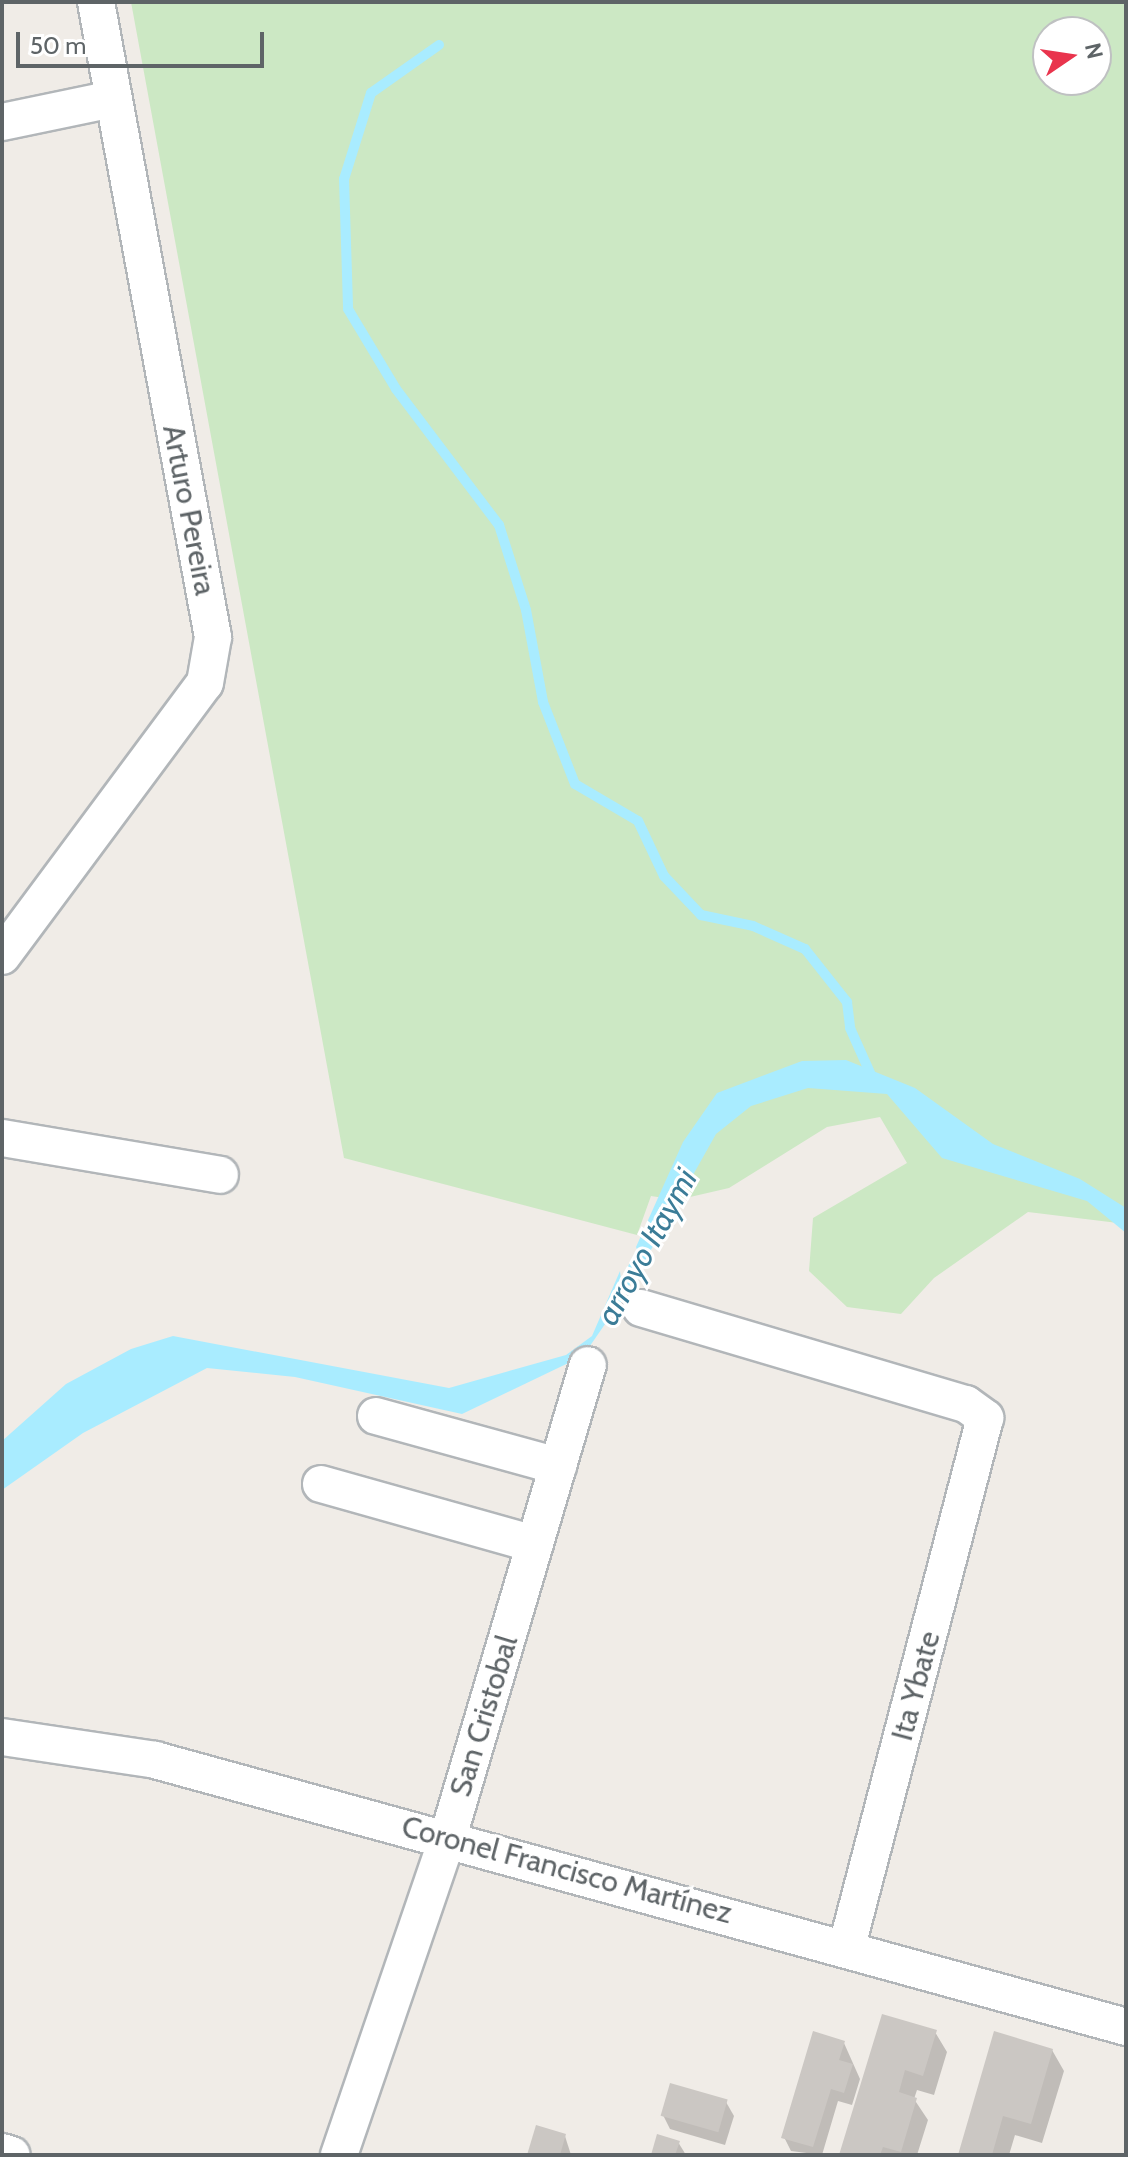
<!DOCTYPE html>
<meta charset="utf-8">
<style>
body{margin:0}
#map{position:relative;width:1128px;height:2157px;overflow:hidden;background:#f0ece7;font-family:Cabin,sans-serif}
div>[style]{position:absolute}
.green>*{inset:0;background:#cce8c4}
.water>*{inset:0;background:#a9ecff}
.shadow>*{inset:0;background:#0003}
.stream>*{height:10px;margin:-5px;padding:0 5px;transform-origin:5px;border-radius:5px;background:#a9ecff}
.building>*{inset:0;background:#cbc7c3;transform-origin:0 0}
.roads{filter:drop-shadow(2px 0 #b2b6b9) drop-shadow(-2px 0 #b2b6b9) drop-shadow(0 2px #b2b6b9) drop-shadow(0 -2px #b2b6b9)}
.minor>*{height:36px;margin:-18px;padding:0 18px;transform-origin:18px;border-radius:18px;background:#fff}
span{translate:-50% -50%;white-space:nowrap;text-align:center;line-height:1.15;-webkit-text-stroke:6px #fff;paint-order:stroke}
.street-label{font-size:30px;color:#5e6467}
.water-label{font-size:32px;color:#3b7c97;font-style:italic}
.frame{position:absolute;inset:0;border:4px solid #5e6467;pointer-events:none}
.north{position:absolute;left:1032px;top:16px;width:80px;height:80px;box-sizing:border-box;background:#fff;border:2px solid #bfc1c2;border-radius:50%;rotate:77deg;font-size:22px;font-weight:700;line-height:32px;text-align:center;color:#5e6467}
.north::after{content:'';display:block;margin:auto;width:28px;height:36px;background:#e9344d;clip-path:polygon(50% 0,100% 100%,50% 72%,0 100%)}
.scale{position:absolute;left:16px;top:32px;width:248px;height:36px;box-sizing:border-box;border:4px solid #5e6467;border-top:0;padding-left:10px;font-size:24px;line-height:28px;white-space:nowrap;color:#5e6467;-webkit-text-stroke:6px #fff;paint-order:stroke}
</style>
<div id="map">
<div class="green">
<i style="clip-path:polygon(evenodd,131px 2px,1126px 2px,1126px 1224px,1028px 1212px,934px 1278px,901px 1314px,847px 1307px,809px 1271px,813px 1218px,907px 1163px,880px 1117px,827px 1127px,729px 1188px,677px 1200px,651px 1196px,637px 1235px,344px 1158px,131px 2px,1048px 32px,1096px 32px,1096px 80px,1048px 80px,1048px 32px)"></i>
</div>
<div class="water">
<i style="clip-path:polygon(846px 1060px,915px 1088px,993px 1144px,1080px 1179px,1126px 1208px,1126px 1233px,1087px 1201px,942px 1158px,887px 1094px,808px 1088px,751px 1106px,716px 1134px,643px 1264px,636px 1247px,683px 1142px,717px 1093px,802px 1061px)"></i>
<i style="clip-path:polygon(620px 1271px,623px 1298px,583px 1356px,462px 1414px,295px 1377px,207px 1368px,83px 1433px,2px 1490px,2px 1441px,66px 1384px,131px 1349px,173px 1336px,449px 1388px,566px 1355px,592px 1336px)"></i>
</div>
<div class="shadow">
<i style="clip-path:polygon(883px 2016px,935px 2032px,947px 2052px,934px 2095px,917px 2090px,914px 2099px,928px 2120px,917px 2155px,841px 2155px)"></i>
<i style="clip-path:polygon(844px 2043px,860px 2079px,852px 2105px,838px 2101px,822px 2155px,791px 2151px,784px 2137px)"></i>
<i style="clip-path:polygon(1052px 2050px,1064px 2071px,1042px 2143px,1015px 2135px,1009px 2155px,960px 2155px)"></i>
<i style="clip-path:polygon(726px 2102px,734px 2116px,725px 2145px,670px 2129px,663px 2115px)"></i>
<i style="clip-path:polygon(565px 2136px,571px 2155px,529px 2155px)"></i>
<i style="clip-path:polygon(678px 2142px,686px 2155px,653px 2155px)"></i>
</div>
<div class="stream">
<i style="left:439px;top:45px;width:83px;rotate:144.8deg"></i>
<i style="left:371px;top:93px;width:90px;rotate:107.4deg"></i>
<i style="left:344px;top:179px;width:130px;rotate:88.2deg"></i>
<i style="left:348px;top:309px;width:93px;rotate:59deg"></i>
<i style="left:396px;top:389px;width:171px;rotate:52.9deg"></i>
<i style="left:499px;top:525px;width:89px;rotate:72.4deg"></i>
<i style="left:526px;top:610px;width:94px;rotate:79.5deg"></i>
<i style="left:543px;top:702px;width:88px;rotate:68.7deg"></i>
<i style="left:575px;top:784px;width:73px;rotate:30.4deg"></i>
<i style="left:638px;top:821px;width:61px;rotate:64.7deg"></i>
<i style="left:664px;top:876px;width:54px;rotate:46.5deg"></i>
<i style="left:701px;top:915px;width:53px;rotate:11.9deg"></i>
<i style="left:753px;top:926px;width:57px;rotate:23.9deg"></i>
<i style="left:805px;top:949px;width:68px;rotate:51.6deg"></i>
<i style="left:847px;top:1002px;width:26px;rotate:83deg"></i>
<i style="left:850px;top:1028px;width:51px;rotate:65.9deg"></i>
<i style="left:616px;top:1300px;width:64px;rotate:-62.2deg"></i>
</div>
<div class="building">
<i style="clip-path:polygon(882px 2014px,937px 2030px,923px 2076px,905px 2070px,899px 2092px,917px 2098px,901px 2152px,883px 2147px,880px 2155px,839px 2155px)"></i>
<i style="clip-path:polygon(813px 2031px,845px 2041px,839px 2060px,853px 2064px,844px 2093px,831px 2089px,813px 2147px,781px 2138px)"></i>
<i style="clip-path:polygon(994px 2031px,1053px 2049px,1031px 2124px,1003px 2116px,992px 2155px,958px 2155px)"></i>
<i style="left:670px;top:2083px;width:60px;height:34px;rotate:16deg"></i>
<i style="clip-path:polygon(536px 2125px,566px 2134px,560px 2155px,527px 2155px)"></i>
<i style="clip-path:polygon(657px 2134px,680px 2141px,675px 2155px,651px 2155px)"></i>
</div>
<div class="roads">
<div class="minor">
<i style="left:2px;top:122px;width:113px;rotate:-11.7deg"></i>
<i style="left:2px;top:956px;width:340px;rotate:-53.4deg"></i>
<i style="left:205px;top:683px;width:47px;rotate:-80.1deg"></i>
<i style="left:213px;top:637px;width:646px;rotate:-100.44deg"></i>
<i style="left:2px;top:1138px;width:221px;rotate:9.6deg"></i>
<i style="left:641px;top:1308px;width:339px;rotate:16.5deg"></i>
<i style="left:966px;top:1404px;width:24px;rotate:36deg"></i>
<i style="left:985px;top:1418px;width:546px;rotate:104.65deg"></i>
<i style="left:376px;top:1416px;width:189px;rotate:15.4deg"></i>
<i style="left:321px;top:1484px;width:222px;rotate:15.7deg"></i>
<i style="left:2px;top:1737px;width:155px;rotate:8.5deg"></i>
<i style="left:155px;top:1760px;width:1007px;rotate:15.37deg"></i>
<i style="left:2px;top:2152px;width:10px;rotate:17deg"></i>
<i style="left:339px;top:2155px;width:336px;rotate:-71.1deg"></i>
<i style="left:448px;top:1837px;width:492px;rotate:-73.5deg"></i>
</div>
</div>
<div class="street-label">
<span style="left:189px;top:510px;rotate:79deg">Arturo Pereira</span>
<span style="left:916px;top:1686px;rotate:-75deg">Ita Ybate</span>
<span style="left:484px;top:1716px;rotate:-73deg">San Cristobal</span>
<span style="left:567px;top:1870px;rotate:15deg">Coronel Francisco Martínez</span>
</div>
<div class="water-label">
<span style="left:647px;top:1247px;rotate:-61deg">arroyo Itaymi</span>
</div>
<div class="frame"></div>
<div class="north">N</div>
<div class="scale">50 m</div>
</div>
